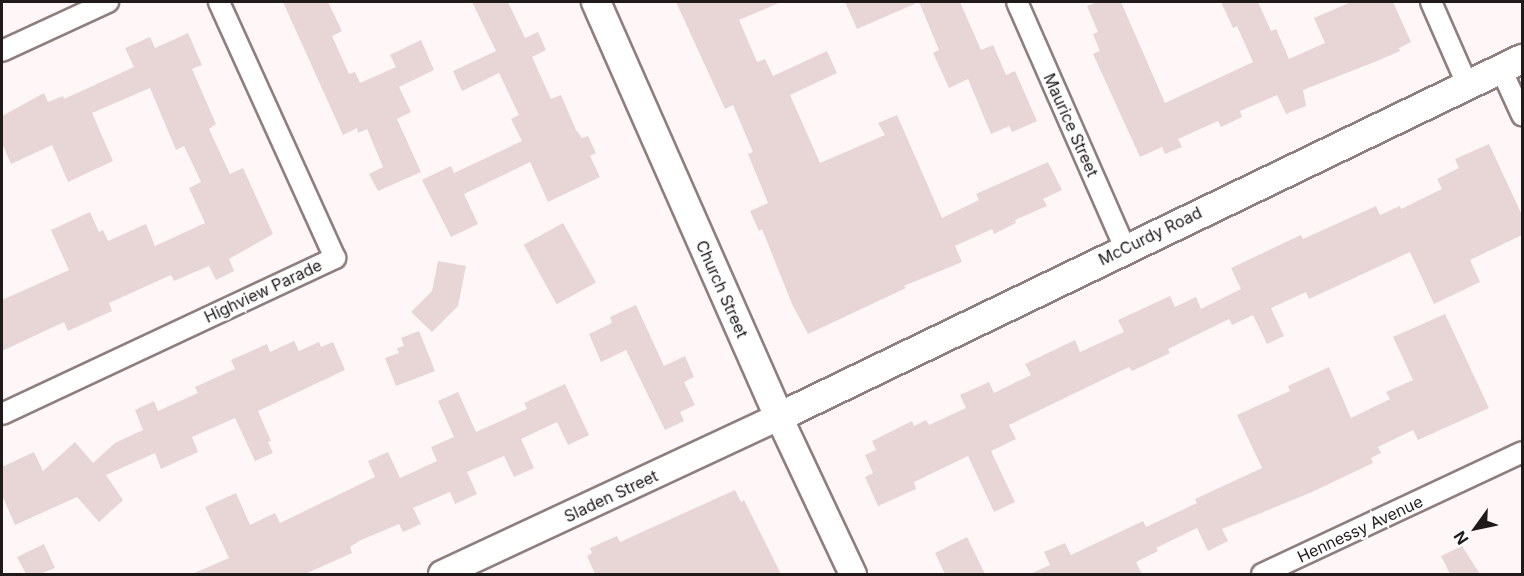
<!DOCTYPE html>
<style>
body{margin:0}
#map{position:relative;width:1524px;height:576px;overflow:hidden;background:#fff7f7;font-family:Inter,sans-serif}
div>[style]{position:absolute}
.building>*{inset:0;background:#e8d5d6;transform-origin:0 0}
.roads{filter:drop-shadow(2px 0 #8f7e7e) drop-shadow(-2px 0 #8f7e7e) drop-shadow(0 2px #8f7e7e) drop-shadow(0 -2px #8f7e7e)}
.minor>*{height:20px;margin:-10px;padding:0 10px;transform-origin:10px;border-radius:10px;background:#fff}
.tertiary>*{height:26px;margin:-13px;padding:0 13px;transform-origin:13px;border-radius:13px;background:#fff}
.secondary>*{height:28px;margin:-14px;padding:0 14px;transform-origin:14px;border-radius:14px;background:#fff}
span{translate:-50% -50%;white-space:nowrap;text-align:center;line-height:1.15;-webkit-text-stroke:5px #fff;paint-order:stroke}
.street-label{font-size:16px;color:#211a1b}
.frame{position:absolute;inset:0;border:3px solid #211a1b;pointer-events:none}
.north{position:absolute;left:1446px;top:498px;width:60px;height:60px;-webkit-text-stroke:4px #fff;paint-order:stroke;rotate:237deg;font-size:16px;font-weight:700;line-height:24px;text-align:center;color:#211a1b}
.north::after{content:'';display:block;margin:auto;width:21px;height:27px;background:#211a1b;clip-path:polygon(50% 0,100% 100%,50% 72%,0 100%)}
</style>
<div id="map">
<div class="building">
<i style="clip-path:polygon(283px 2px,328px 2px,342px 31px,332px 36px,349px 74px,355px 72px,360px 83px,396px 67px,390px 55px,421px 40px,434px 70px,399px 87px,411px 112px,397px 119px,421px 172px,378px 191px,369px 174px,383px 167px,367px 129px,358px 133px,357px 128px,343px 135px)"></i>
<i style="clip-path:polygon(472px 2px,508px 2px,525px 38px,538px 32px,546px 50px,532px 57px,551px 99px,561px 95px,576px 130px,582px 138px,588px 136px,596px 153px,590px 156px,600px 177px,548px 202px,530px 162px,464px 194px,478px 224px,451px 237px,422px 180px,451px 166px,454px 173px,522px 141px,511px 119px,519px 115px,499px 73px,462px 91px,453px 71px,496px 51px)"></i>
<i style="clip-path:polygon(676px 2px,781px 2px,739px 20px,757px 62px,765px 59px,773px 76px,827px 51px,837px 73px,790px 95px,820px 163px,885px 135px,878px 123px,897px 115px,942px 218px,979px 200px,976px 194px,1048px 162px,1062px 190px,1043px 199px,1047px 206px,1015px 220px,1016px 223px,994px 234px,992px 229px,955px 246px,962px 262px,904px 286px,906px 288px,808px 334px,792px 304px,762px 229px,759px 231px,750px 211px,768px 203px,748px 154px,753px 152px,733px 105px,725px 109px)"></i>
<i style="clip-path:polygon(845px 2px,960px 2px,981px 50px,993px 45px,1006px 75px,1015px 71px,1037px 121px,1012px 132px,1009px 126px,991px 134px,968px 79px,949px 88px,933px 53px,939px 50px,919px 2px,857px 29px)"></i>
<i style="clip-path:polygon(1098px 2px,1121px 2px,1165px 103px,1253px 62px,1237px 26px,1233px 28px,1221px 2px,1258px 2px,1271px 31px,1276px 29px,1289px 59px,1325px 43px,1314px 18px,1351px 2px,1393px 2px,1411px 42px,1399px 48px,1400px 51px,1377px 61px,1303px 90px,1306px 106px,1286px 114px,1277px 95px,1240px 111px,1242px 117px,1221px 127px,1218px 121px,1178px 139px,1182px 147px,1165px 154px,1162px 147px,1140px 157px,1093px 54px,1100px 51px,1093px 34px,1098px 32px,1087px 6px)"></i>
<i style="clip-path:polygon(188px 33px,202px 65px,192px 69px,216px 124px,209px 129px,230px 174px,243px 168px,273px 234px,229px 259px,234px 271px,216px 280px,209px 266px,174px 281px,171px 275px,109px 303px,112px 311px,68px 331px,64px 322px,2px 351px,2px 300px,69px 270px,51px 230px,90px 212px,99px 232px,103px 230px,108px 241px,146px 224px,155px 246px,205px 223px,189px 188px,201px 182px,184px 146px,176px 150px,150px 88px,92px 113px,113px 161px,68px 182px,52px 145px,11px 164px,2px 143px,2px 116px,44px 93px,48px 102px,63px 96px,64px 99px,134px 67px,125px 48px,150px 37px,155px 48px)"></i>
<i style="clip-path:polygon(1489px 144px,1522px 215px,1522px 235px,1470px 260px,1480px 282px,1434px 304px,1410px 252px,1309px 299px,1306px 292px,1271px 308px,1284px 336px,1267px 344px,1253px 315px,1232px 325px,1229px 319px,1168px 349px,1170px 353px,1132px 371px,1129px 367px,1009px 425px,1016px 439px,991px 451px,1015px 502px,994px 512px,968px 456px,914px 482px,916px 489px,878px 506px,865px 477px,873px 473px,865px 455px,876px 450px,872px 441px,912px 421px,914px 426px,926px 420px,929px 425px,966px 408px,960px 395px,989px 382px,994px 393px,1031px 375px,1025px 364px,1075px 340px,1080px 352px,1124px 332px,1118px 320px,1170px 296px,1175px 307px,1196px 297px,1201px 309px,1241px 289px,1231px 268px,1301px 235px,1303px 239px,1376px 206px,1380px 215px,1400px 206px,1401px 209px,1442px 189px,1437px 179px,1459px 168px,1455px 159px)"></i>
<i style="left:563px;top:223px;width:68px;height:45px;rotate:61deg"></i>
<i style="clip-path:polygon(438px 261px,466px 266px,458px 306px,432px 332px,411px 312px,432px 291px)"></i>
<i style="clip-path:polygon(636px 305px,664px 366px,685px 356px,694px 377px,684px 382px,695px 405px,680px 412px,684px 421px,665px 430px,626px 350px,601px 362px,589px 334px,612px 323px,610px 317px)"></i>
<i style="clip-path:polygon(1445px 314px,1489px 408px,1418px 440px,1413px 430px,1378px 447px,1381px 453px,1371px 458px,1373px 463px,1312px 492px,1222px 529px,1228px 541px,1208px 551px,1197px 528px,1156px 548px,1158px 551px,1136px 562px,1142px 574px,1030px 574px,1050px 565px,1044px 552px,1065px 543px,1071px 555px,1143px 521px,1146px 527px,1197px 503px,1195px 499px,1262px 468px,1237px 415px,1290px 391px,1288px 386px,1329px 367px,1351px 418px,1390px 399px,1386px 392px,1413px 380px,1393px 337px)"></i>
<i style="clip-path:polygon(419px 331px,435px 371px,396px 386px,385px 358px,399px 353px,397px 348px,404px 346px,401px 338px)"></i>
<i style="clip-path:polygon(294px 341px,299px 351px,319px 342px,321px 347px,333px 342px,345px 370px,258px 411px,271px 441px,268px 442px,273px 453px,255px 461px,235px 418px,192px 437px,198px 452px,161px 469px,155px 453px,106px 475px,123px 500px,99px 522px,77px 497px,15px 525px,2px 495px,2px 467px,34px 452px,43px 471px,75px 442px,93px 463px,115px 443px,143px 430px,135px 410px,154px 401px,158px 411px,198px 393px,195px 387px,235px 369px,231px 360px,267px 344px,270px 352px)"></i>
<i style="clip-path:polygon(565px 384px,589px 435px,568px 445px,557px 422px,521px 439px,534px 468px,514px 477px,504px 456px,467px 472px,477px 494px,455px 504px,450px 492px,413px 508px,421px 524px,403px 532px,399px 524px,359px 541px,350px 547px,352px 553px,305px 574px,192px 574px,229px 558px,205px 507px,236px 493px,250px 525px,275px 513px,280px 523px,375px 477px,368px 461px,388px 452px,400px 478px,437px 461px,431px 447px,454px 437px,438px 401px,458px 392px,476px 432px,527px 409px,524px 403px)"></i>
<i style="clip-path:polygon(735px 490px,741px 502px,744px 500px,781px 574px,595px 574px,587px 556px,592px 553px,590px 548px,617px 536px,620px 542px)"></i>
<i style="clip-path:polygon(967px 537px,985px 574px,945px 574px,935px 553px)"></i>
<i style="clip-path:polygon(44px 544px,55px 568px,40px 574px,26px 574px,17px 557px)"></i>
<i style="clip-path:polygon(1462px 546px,1480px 574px,1450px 574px,1441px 556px)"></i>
</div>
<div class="roads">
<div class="minor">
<i style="left:1017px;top:2px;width:269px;rotate:66.3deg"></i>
<i style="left:1431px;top:2px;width:90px;rotate:66.3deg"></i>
<i style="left:2px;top:51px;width:117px;rotate:-24.8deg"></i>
<i style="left:1501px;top:69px;width:51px;rotate:65.5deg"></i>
<i style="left:2px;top:414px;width:368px;rotate:-25.1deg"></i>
<i style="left:335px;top:258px;width:281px;rotate:-114.4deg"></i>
<i style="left:1262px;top:574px;width:287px;rotate:-25.1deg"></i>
</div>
<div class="tertiary">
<i style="left:442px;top:574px;width:372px;rotate:-25deg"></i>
<i style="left:779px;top:417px;width:174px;rotate:64.8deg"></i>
</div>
<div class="secondary">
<i style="left:596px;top:2px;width:454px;rotate:66.2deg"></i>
<i style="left:779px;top:417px;width:825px;rotate:-25.73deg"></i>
</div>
</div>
<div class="street-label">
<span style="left:1071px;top:125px;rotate:66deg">Maurice Street</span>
<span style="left:1150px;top:236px;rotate:-26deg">McCurdy Road</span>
<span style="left:722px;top:289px;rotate:66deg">Church Street</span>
<span style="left:263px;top:291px;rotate:-25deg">Highview Parade</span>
<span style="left:611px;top:496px;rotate:-25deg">Sladen Street</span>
<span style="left:1360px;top:529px;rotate:-25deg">Hennessy Avenue</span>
</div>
<div class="frame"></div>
<div class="north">N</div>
</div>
